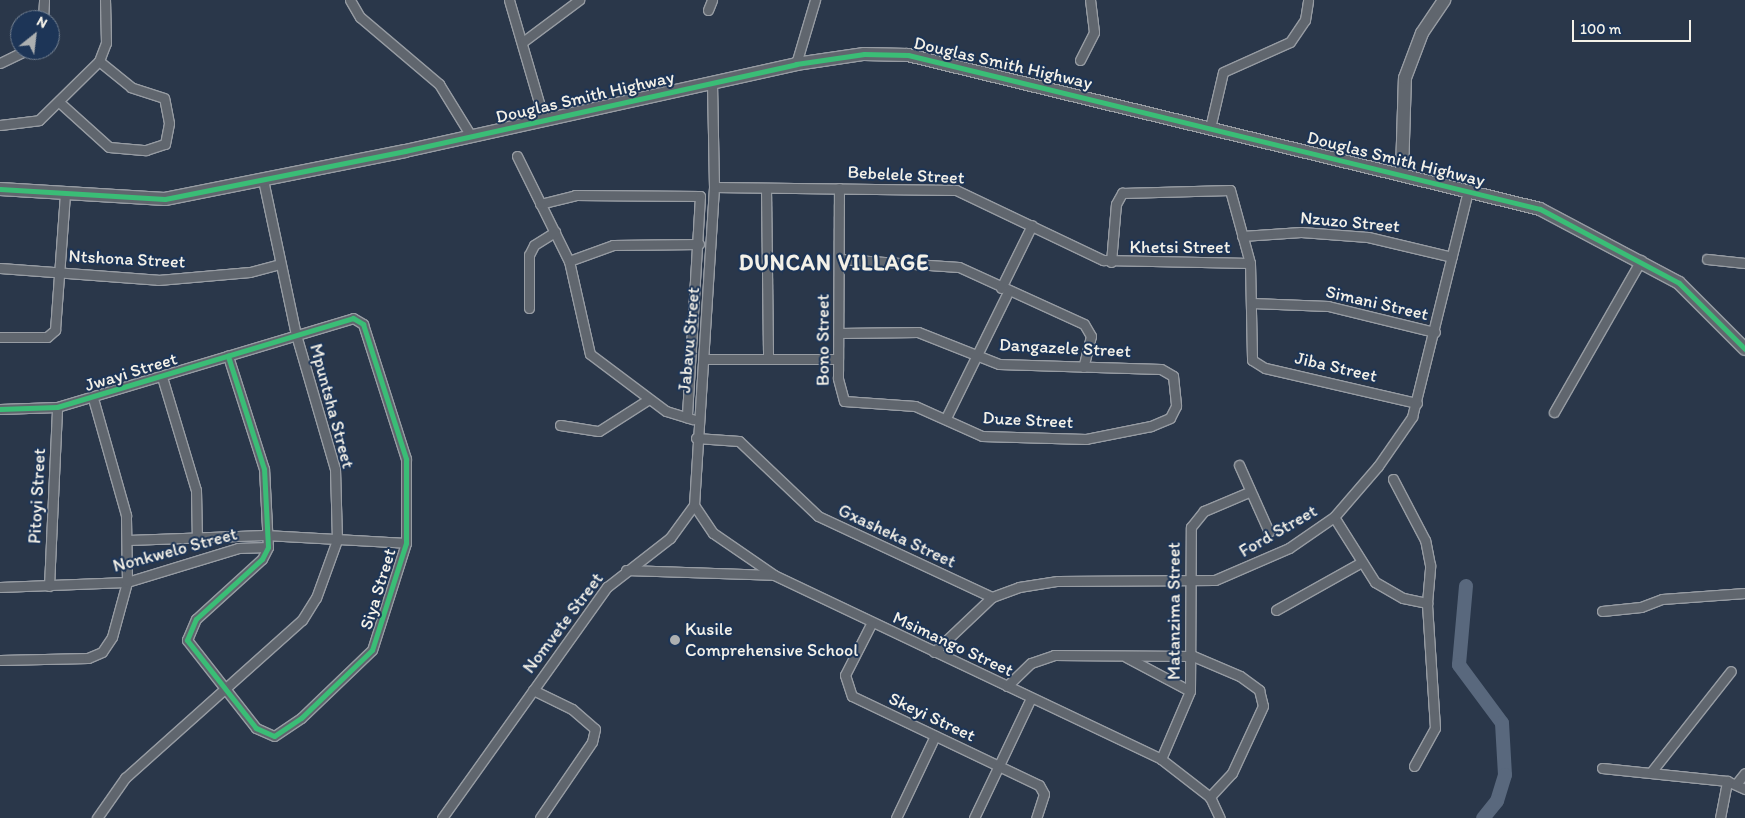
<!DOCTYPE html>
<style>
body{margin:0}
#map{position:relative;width:1745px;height:818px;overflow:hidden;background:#2a374a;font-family:Itim,sans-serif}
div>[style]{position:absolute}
.river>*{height:14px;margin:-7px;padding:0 7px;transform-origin:7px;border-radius:7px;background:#59687d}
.roads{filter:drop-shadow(1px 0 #979ca3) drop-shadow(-1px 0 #979ca3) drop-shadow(0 1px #979ca3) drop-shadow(0 -1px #979ca3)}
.street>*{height:9px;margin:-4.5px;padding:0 4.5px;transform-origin:4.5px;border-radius:4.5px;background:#60666e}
.secondary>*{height:12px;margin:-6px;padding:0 6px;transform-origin:6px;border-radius:6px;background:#60666e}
.cycleway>*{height:5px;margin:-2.5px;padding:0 2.5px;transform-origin:2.5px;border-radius:2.5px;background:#3abd76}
.dots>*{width:14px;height:14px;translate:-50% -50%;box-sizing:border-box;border:2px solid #1d3557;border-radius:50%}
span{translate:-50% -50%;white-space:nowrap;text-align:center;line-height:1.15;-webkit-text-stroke:4px #1d3557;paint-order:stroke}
.street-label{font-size:18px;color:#f4f1e8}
.poi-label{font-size:18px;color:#f4f1e8}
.left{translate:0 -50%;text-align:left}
.district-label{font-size:22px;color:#f4f1e8;font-weight:700;letter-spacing:1px}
.north{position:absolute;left:10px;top:10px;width:50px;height:50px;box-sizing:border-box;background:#1d3557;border:1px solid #738091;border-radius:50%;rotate:29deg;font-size:14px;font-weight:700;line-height:20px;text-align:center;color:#f4f1e8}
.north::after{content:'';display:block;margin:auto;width:18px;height:22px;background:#adb0b1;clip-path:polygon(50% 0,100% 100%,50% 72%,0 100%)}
.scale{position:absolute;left:1572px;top:20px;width:119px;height:22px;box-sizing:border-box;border:2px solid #f4f1e8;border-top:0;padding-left:6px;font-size:15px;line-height:18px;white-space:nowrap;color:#f4f1e8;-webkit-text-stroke:4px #1d3557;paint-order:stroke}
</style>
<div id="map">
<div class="river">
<i style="left:1466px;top:586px;width:79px;rotate:95.1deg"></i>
<i style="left:1459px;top:665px;width:72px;rotate:53.4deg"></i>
<i style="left:1502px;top:723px;width:52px;rotate:86.7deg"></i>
<i style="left:1505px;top:775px;width:27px;rotate:107deg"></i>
<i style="left:1497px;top:801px;width:22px;rotate:129deg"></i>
</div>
<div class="roads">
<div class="street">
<i style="left:350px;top:0;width:20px;rotate:60deg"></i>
<i style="left:360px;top:17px;width:104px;rotate:40.3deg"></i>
<i style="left:439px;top:84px;width:61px;rotate:58.4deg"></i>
<i style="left:509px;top:0;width:125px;rotate:73.7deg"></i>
<i style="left:708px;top:10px;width:11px;rotate:-68deg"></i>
<i style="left:43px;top:20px;width:20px;rotate:-87deg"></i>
<i style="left:524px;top:41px;width:69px;rotate:-36.7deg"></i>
<i style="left:1080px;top:60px;width:31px;rotate:-63deg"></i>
<i style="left:1094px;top:32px;width:32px;rotate:-97deg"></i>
<i style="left:0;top:63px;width:30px;rotate:-26deg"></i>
<i style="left:796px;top:64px;width:67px;rotate:-73.5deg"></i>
<i style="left:59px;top:102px;width:67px;rotate:42deg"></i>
<i style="left:109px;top:147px;width:37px;rotate:5deg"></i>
<i style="left:146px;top:150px;width:20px;rotate:-18deg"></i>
<i style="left:165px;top:144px;width:21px;rotate:-79deg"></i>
<i style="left:169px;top:123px;width:25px;rotate:-101deg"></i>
<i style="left:164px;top:98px;width:35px;rotate:-162deg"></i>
<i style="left:131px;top:87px;width:41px;rotate:-140.9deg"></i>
<i style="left:0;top:125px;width:39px;rotate:-7deg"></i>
<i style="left:39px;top:120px;width:84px;rotate:-44.5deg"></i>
<i style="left:99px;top:61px;width:19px;rotate:-69deg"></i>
<i style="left:106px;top:43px;width:43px;rotate:-91.3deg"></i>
<i style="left:1210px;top:128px;width:57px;rotate:-76.9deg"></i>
<i style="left:1223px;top:72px;width:73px;rotate:-24.1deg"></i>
<i style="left:1290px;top:42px;width:27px;rotate:-56deg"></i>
<i style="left:1305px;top:20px;width:20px;rotate:-81deg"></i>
<i style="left:517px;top:156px;width:117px;rotate:63.7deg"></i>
<i style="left:569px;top:261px;width:95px;rotate:77.3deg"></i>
<i style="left:590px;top:354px;width:95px;rotate:36.9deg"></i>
<i style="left:666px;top:411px;width:28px;rotate:17deg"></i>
<i style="left:714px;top:187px;width:242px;rotate:0.7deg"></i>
<i style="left:956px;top:190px;width:163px;rotate:25.5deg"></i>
<i style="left:1103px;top:260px;width:147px;rotate:1.2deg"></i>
<i style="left:766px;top:188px;width:171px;rotate:89.3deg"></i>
<i style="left:540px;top:204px;width:36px;rotate:-14deg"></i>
<i style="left:575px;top:195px;width:125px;rotate:0.5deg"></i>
<i style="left:700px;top:196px;width:222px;rotate:93.4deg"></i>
<i style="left:1242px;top:236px;width:59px;rotate:-3.9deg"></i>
<i style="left:1301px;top:232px;width:67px;rotate:4.3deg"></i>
<i style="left:1368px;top:237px;width:86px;rotate:13.4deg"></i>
<i style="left:840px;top:259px;width:119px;rotate:3.8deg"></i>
<i style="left:959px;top:267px;width:137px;rotate:24.5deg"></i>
<i style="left:1084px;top:324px;width:14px;rotate:60deg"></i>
<i style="left:1091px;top:336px;width:32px;rotate:104deg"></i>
<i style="left:1707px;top:259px;width:38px;rotate:6deg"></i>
<i style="left:569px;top:261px;width:47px;rotate:-20deg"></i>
<i style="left:613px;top:245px;width:86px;rotate:-0.7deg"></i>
<i style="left:1111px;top:262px;width:58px;rotate:-85.1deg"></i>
<i style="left:1116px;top:204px;width:13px;rotate:-61deg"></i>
<i style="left:1122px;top:193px;width:108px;rotate:-1.6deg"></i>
<i style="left:1230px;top:190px;width:76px;rotate:74.7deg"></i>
<i style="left:1250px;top:263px;width:97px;rotate:88.8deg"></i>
<i style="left:1252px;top:360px;width:15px;rotate:32deg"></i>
<i style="left:1265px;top:368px;width:156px;rotate:13deg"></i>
<i style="left:0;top:268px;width:158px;rotate:4.3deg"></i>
<i style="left:158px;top:280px;width:92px;rotate:-5deg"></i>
<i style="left:250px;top:272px;width:31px;rotate:-15deg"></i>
<i style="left:1001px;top:288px;width:70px;rotate:-63.8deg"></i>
<i style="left:1252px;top:303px;width:76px;rotate:2.3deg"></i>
<i style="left:1328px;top:306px;width:110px;rotate:13.7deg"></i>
<i style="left:529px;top:308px;width:53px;rotate:-90deg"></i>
<i style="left:529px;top:255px;width:11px;rotate:-63deg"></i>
<i style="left:534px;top:245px;width:25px;rotate:-32deg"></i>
<i style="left:839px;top:333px;width:79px;rotate:-0.7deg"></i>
<i style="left:918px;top:332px;width:87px;rotate:21.6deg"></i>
<i style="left:999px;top:364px;width:162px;rotate:1.8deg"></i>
<i style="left:1161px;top:369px;width:14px;rotate:30deg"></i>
<i style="left:1173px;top:376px;width:30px;rotate:84deg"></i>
<i style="left:1176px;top:406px;width:13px;rotate:117deg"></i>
<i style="left:1170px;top:418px;width:21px;rotate:157deg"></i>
<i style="left:1151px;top:426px;width:66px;rotate:168.7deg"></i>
<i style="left:1086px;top:439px;width:104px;rotate:-178.3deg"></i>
<i style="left:982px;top:436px;width:73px;rotate:-155.9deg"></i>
<i style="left:915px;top:406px;width:71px;rotate:-176deg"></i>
<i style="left:844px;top:401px;width:24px;rotate:-105deg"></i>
<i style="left:838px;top:378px;width:190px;rotate:-89.7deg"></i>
<i style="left:0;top:337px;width:47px"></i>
<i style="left:47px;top:337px;width:11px;rotate:-41deg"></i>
<i style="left:55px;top:330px;width:135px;rotate:-85.8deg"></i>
<i style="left:704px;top:359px;width:134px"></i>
<i style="left:162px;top:377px;width:118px;rotate:73.3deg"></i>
<i style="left:196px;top:490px;width:50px;rotate:88.9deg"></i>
<i style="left:0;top:409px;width:57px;rotate:-2deg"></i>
<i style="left:57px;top:407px;width:309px;rotate:-16.7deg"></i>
<i style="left:353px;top:318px;width:12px;rotate:31deg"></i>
<i style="left:363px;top:324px;width:142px;rotate:72.3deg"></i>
<i style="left:406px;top:459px;width:84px;rotate:90deg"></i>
<i style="left:406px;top:543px;width:112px;rotate:107.6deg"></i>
<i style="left:372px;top:650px;width:98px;rotate:136.2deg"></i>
<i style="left:301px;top:718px;width:32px;rotate:146deg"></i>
<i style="left:274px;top:736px;width:20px;rotate:-156deg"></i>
<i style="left:256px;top:728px;width:112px;rotate:-128.1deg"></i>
<i style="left:187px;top:640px;width:23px;rotate:-67deg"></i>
<i style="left:196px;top:619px;width:89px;rotate:-42.3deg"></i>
<i style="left:262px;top:559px;width:13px;rotate:-63deg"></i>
<i style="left:268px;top:547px;width:78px;rotate:-92.9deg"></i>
<i style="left:264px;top:469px;width:119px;rotate:-107.7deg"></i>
<i style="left:1554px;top:412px;width:175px;rotate:-60.2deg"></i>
<i style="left:946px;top:418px;width:140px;rotate:-63.8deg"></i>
<i style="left:560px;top:425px;width:39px;rotate:9deg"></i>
<i style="left:599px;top:431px;width:59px;rotate:-32.6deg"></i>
<i style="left:696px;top:438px;width:43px;rotate:4deg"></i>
<i style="left:739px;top:441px;width:109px;rotate:43.5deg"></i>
<i style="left:818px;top:516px;width:192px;rotate:25deg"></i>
<i style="left:1239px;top:465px;width:73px;rotate:65.9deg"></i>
<i style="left:694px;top:505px;width:34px;rotate:56deg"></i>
<i style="left:713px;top:533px;width:74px;rotate:34.5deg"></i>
<i style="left:774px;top:575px;width:429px;rotate:25.4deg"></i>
<i style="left:1161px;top:759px;width:62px;rotate:37.8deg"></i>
<i style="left:1210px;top:797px;width:23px;rotate:65deg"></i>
<i style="left:1334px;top:517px;width:77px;rotate:57.8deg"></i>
<i style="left:1375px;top:582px;width:32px;rotate:30deg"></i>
<i style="left:1403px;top:598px;width:25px;rotate:12deg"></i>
<i style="left:1427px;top:603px;width:38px;rotate:-85deg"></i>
<i style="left:1430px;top:565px;width:25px;rotate:-101deg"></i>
<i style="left:1425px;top:540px;width:69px;rotate:-117.7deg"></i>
<i style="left:128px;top:540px;width:137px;rotate:-2.1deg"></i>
<i style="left:265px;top:535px;width:141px;rotate:3.2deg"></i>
<i style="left:626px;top:570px;width:147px;rotate:1.9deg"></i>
<i style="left:49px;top:586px;width:179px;rotate:-87.4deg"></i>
<i style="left:0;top:587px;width:127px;rotate:-2.3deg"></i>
<i style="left:127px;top:582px;width:116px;rotate:-17deg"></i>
<i style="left:238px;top:548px;width:30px;rotate:-2deg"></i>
<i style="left:1276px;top:610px;width:98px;rotate:-29.2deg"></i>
<i style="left:1602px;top:611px;width:39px;rotate:-6deg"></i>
<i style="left:1641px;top:607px;width:22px;rotate:-21deg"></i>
<i style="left:1662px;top:599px;width:83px;rotate:-4.1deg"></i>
<i style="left:871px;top:624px;width:57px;rotate:117deg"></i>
<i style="left:845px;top:675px;width:22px;rotate:72deg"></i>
<i style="left:852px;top:696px;width:207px;rotate:25.5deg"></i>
<i style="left:1039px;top:785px;width:10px;rotate:61deg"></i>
<i style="left:1044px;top:794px;width:25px;rotate:108deg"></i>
<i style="left:934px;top:652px;width:80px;rotate:-43.5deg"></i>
<i style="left:992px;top:597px;width:29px;rotate:-20deg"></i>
<i style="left:1019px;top:587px;width:39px;rotate:-9deg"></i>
<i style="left:1058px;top:581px;width:157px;rotate:-0.4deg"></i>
<i style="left:1215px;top:580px;width:81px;rotate:-23.4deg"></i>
<i style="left:1289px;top:548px;width:55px;rotate:-34.6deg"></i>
<i style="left:1334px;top:517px;width:67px;rotate:-49.2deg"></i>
<i style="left:1378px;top:466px;width:60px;rotate:-55.2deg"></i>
<i style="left:1412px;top:417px;width:234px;rotate:-76.1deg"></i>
<i style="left:1126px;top:657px;width:72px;rotate:28deg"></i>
<i style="left:0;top:660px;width:88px;rotate:-1.3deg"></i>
<i style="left:88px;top:658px;width:15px;rotate:-23deg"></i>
<i style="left:102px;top:652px;width:18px;rotate:-56deg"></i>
<i style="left:112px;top:637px;width:57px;rotate:-74.7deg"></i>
<i style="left:127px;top:582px;width:67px;rotate:-90.9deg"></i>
<i style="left:126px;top:515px;width:122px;rotate:-105.8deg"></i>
<i style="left:1007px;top:686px;width:33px;rotate:-44deg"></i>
<i style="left:1031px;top:663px;width:24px;rotate:-19deg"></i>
<i style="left:1054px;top:655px;width:139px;rotate:0.4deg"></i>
<i style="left:1193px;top:656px;width:51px;rotate:23.1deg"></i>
<i style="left:1240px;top:676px;width:24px;rotate:36deg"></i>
<i style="left:1259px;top:690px;width:16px;rotate:76deg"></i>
<i style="left:1263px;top:706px;width:74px;rotate:114.8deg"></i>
<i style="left:1232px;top:773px;width:33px;rotate:133deg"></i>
<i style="left:533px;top:690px;width:43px;rotate:26deg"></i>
<i style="left:572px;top:709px;width:30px;rotate:41deg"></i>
<i style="left:595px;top:729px;width:13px;rotate:103deg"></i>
<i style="left:592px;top:742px;width:92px;rotate:124.4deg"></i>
<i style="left:1161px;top:759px;width:74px;rotate:-66.9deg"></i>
<i style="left:1190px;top:691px;width:164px;rotate:-89.7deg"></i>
<i style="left:1191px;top:527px;width:21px;rotate:-51deg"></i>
<i style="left:1204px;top:511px;width:49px;rotate:-22.9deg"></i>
<i style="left:1414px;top:766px;width:43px;rotate:-61.1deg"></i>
<i style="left:1435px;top:728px;width:125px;rotate:-93.7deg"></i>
<i style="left:1602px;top:768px;width:126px;rotate:5.9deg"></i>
<i style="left:1727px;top:781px;width:20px;rotate:24deg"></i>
<i style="left:1652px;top:771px;width:127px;rotate:-51.7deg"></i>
<i style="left:1736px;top:784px;width:14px;rotate:-51deg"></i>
<i style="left:97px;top:818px;width:49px;rotate:-55deg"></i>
<i style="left:125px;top:778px;width:237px;rotate:-41.8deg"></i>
<i style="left:302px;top:620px;width:26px;rotate:-58deg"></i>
<i style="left:316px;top:598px;width:62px;rotate:-70.1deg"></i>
<i style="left:337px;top:540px;width:71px;rotate:-91.6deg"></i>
<i style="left:335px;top:469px;width:140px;rotate:-106.2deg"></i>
<i style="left:296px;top:335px;width:158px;rotate:-102deg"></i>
<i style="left:442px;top:818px;width:284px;rotate:-54.5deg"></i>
<i style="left:607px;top:587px;width:80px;rotate:-37.9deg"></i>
<i style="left:670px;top:538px;width:41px;rotate:-54deg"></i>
<i style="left:694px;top:505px;width:319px;rotate:-86.4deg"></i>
<i style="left:714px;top:187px;width:104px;rotate:-91.1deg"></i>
<i style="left:896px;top:818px;width:91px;rotate:-64.6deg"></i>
<i style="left:974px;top:818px;width:131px;rotate:-64.6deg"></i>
<i style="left:1720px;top:818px;width:38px;rotate:-79deg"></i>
</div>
<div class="secondary">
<i style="left:1402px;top:172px;width:94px;rotate:-88.2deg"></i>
<i style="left:1405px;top:78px;width:48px;rotate:-69.3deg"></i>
<i style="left:1422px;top:33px;width:40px;rotate:-56deg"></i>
<i style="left:0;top:189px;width:165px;rotate:3.5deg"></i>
<i style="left:165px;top:199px;width:245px;rotate:-11.3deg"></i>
<i style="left:405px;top:151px;width:401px;rotate:-12.5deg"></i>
<i style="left:796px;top:64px;width:69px;rotate:-8.4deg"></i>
<i style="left:864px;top:54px;width:44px;rotate:1.3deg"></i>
<i style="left:908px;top:55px;width:650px;rotate:13.69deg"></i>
<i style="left:1540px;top:209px;width:157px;rotate:28deg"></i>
<i style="left:1679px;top:283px;width:93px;rotate:45deg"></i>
</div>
</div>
<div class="cycleway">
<i style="left:0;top:189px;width:165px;rotate:3.5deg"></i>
<i style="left:165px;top:199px;width:245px;rotate:-11.3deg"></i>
<i style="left:405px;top:151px;width:401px;rotate:-12.5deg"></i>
<i style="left:796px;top:64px;width:69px;rotate:-8.4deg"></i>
<i style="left:864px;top:54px;width:44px;rotate:1.3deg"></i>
<i style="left:908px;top:55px;width:650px;rotate:13.69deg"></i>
<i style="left:1540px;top:209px;width:157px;rotate:28deg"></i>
<i style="left:1679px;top:283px;width:93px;rotate:45deg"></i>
<i style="left:0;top:409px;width:57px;rotate:-2deg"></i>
<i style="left:57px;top:407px;width:309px;rotate:-16.7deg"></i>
<i style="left:353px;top:318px;width:12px;rotate:31deg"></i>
<i style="left:363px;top:324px;width:142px;rotate:72.3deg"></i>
<i style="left:406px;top:459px;width:84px;rotate:90deg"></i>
<i style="left:406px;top:543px;width:112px;rotate:107.6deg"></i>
<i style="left:372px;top:650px;width:98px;rotate:136.2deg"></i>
<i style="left:301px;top:718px;width:32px;rotate:146deg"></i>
<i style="left:274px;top:736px;width:20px;rotate:-156deg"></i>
<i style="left:256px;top:728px;width:112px;rotate:-128.1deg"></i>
<i style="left:187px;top:640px;width:23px;rotate:-67deg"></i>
<i style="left:196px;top:619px;width:89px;rotate:-42.3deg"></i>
<i style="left:262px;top:559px;width:13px;rotate:-63deg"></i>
<i style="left:268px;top:547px;width:78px;rotate:-92.9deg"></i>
<i style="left:264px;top:469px;width:119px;rotate:-107.7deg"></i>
</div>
<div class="dots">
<i style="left:675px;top:640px;background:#adb0b1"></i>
</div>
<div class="street-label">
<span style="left:1003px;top:63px;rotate:13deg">Douglas Smith Highway</span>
<span style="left:585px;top:97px;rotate:-13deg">Douglas Smith Highway</span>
<span style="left:1396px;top:159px;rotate:14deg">Douglas Smith Highway</span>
<span style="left:906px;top:175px;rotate:3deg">Bebelele Street</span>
<span style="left:1350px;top:222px;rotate:5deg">Nzuzo Street</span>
<span style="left:1180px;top:247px">Khetsi Street</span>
<span style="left:127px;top:259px;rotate:3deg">Ntshona Street</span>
<span style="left:1377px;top:303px;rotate:13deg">Simani Street</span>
<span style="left:689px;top:340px;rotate:-85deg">Jabavu Street</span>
<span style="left:823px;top:340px;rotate:-90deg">Bono Street</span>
<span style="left:1065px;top:348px;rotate:3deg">Dangazele Street</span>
<span style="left:1336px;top:367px;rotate:13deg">Jiba Street</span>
<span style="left:131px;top:372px;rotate:-17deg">Jwayi Street</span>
<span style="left:332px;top:406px;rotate:75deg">Mpuntsha Street</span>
<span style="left:1028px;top:420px;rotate:3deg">Duze Street</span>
<span style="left:37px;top:496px;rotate:-87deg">Pitoyi Street</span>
<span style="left:1278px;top:531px;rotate:-30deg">Ford Street</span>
<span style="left:897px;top:536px;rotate:25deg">Gxasheka Street</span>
<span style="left:175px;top:550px;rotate:-15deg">Nonkwelo Street</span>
<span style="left:378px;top:589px;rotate:-73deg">Siya Street</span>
<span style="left:1174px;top:611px;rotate:-90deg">Matanzima Street</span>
<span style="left:563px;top:623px;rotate:-53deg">Nomvete Street</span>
<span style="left:953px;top:644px;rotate:25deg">Msimango Street</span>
<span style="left:932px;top:717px;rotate:25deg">Skeyi Street</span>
</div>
<div class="poi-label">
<span class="left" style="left:685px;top:640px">Kusile<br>Comprehensive School</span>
</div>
<div class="district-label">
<span style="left:834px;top:263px">DUNCAN VILLAGE</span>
</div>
<div class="north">N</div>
<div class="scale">100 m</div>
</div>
